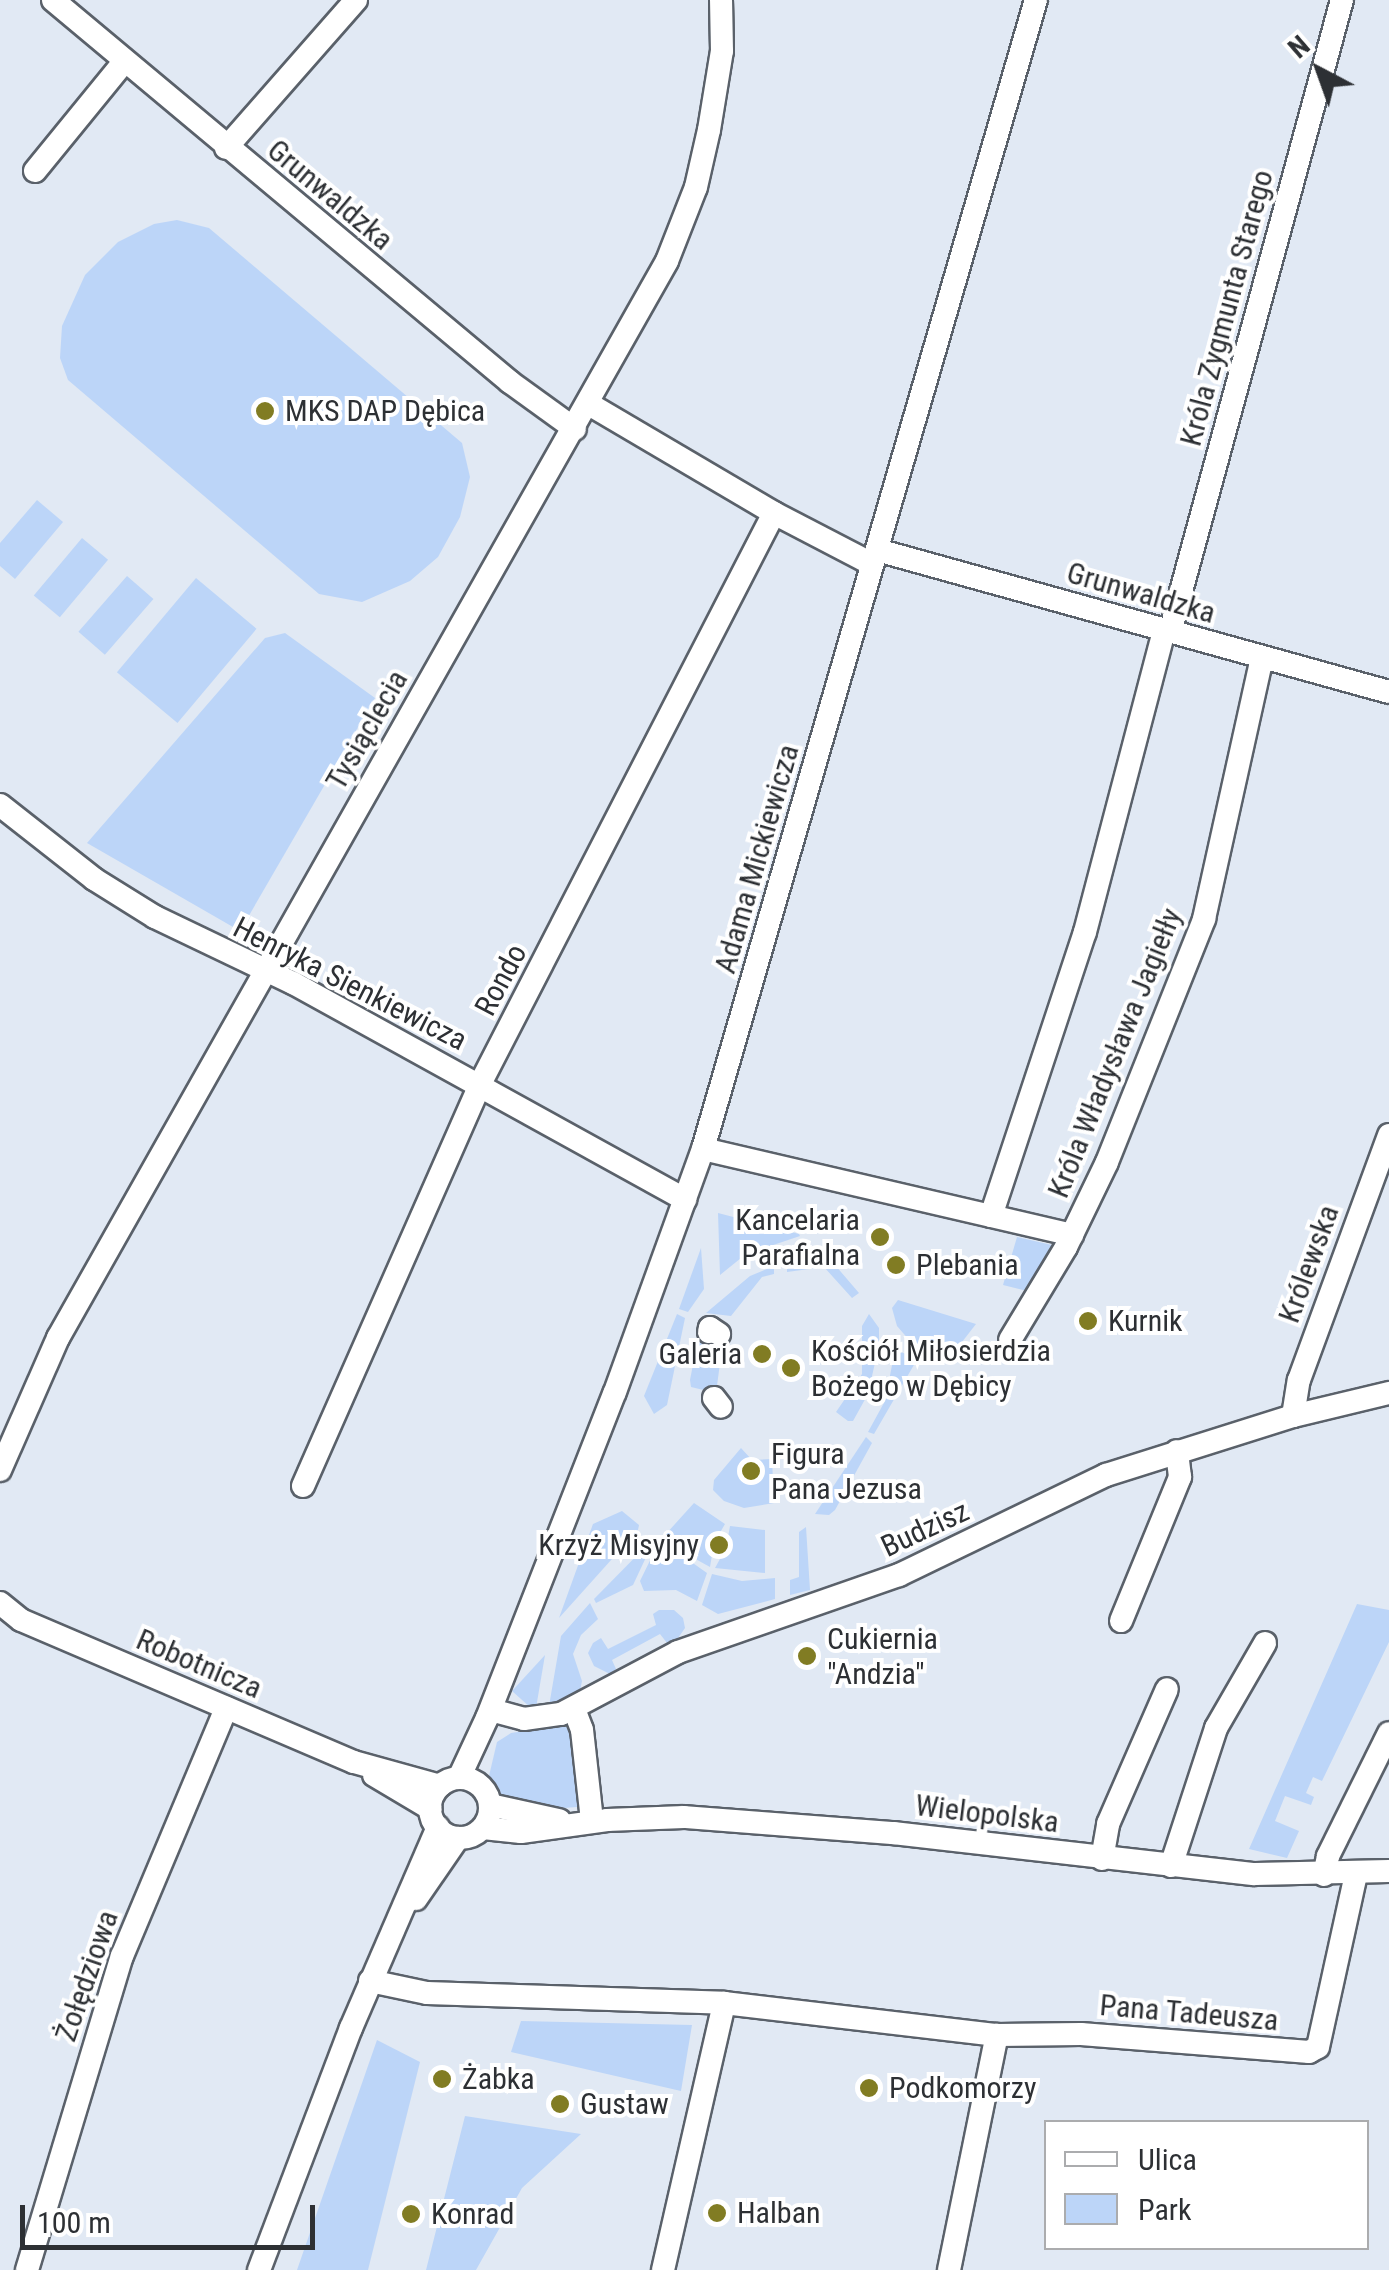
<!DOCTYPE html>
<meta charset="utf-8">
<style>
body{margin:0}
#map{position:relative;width:1389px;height:2270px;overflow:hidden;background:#e1e9f4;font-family:"Roboto Condensed",sans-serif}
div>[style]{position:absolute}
.green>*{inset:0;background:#bcd5f8;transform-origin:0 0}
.roads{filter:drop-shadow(2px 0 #5a616a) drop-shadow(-2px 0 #5a616a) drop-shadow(0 2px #5a616a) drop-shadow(0 -2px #5a616a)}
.minor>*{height:22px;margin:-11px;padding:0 11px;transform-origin:11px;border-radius:11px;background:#fff}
.minor>.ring{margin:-11px;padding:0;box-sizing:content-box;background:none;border:22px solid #fff;border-radius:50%}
.dots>*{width:28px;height:28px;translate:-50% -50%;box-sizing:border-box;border:5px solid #fff;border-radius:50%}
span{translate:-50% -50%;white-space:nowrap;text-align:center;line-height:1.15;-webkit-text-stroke:8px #fff;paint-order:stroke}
.street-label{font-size:30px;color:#2d3034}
.poi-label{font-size:30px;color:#2d3034}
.left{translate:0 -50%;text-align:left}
.right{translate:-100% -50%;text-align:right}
.legend{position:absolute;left:1044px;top:2120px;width:325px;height:130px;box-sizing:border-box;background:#fff;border:2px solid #abacae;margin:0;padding:12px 18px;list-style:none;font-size:30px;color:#2d3034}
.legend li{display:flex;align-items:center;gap:20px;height:50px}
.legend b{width:50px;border:2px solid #abacae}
.north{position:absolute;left:1269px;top:20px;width:100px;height:100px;-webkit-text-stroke:8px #fff;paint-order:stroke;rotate:319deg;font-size:28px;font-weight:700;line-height:40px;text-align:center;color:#2d3034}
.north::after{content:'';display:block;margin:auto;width:35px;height:45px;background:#2d3034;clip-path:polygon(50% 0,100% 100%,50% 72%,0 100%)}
.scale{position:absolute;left:20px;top:2205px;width:295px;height:45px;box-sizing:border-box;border:5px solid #2d3034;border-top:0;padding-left:12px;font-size:30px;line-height:35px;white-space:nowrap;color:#2d3034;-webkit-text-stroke:8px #fff;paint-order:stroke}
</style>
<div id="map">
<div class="green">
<i style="clip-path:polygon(177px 220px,209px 228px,462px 443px,470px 477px,460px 517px,438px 557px,410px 581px,362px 602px,319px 594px,68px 380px,60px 358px,62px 326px,85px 275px,118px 242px,154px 224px)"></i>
<i style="clip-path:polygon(37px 500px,63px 522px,15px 579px,0 566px,0 543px)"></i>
<i style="left:82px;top:538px;width:34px;height:75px;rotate:40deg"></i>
<i style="left:127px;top:576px;width:35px;height:74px;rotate:41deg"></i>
<i style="left:196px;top:578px;width:79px;height:123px;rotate:40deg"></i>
<i style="clip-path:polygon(285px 633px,375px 698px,240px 931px,87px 843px,265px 638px)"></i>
<i style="clip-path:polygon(718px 1213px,799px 1234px,800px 1236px,746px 1254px,720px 1275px)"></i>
<i style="clip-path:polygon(1017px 1237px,1052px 1245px,1053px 1254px,1031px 1292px,1003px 1285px)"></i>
<i style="clip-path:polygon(701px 1248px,704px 1289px,688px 1312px,679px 1309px)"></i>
<i style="clip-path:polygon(811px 1255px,835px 1265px,859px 1293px,852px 1298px,824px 1267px,787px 1272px,787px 1262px)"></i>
<i style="clip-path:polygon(774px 1266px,774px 1274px,762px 1277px,731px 1316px,706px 1313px,750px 1276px)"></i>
<i style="clip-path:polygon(898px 1300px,976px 1324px,955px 1351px,927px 1349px,910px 1341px,897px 1326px,892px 1308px)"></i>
<i style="clip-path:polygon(677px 1314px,685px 1318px,667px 1405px,654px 1414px,644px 1396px)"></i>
<i style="clip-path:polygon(869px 1314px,879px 1328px,879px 1345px,868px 1394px,853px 1421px,848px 1421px,836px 1412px,862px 1374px,862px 1326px)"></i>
<i style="clip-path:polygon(701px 1323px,725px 1326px,716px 1393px,691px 1387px,690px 1380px)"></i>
<i style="clip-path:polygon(901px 1352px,913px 1357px,915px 1363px,874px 1434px,868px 1432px,885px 1401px,894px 1355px)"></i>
<i style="clip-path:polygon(866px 1437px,872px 1443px,835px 1510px,829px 1515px,815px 1514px)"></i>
<i style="clip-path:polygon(741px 1448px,752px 1460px,772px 1459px,774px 1503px,744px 1508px,724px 1501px,713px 1490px,714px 1480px)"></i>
<i style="clip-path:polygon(694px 1503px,725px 1524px,714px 1543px,710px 1567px,681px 1551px,665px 1535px)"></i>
<i style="clip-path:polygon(622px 1511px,639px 1525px,638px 1530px,559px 1618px,593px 1524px)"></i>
<i style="clip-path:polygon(730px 1526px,765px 1530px,765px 1573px,715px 1568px,726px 1548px)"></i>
<i style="clip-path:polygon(806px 1527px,810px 1590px,790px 1595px,790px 1580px,799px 1577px,799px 1532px)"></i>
<i style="clip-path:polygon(656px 1536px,633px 1585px,596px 1603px,594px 1599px)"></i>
<i style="clip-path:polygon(660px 1540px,707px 1573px,697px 1601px,676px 1590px,644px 1591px,640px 1581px)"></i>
<i style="clip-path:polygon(712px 1574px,742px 1581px,775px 1578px,775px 1599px,718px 1614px,702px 1605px)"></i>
<i style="clip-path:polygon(590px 1603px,598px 1619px,581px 1635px,573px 1654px,582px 1681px,580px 1691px,549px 1706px,561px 1636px)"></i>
<i style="clip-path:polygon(1357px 1604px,1389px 1610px,1389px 1642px,1322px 1781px,1313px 1777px,1306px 1793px,1314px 1797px,1311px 1805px,1285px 1796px,1275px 1821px,1299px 1831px,1287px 1858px,1249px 1849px)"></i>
<i style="clip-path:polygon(659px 1610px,674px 1610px,683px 1618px,685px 1628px,676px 1641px,667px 1643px,660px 1634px,612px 1660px,616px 1669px,610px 1674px,594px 1666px,588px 1653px,593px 1643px,601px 1638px,608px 1649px,656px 1625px,653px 1614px)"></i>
<i style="clip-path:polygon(545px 1655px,536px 1708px,531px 1708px,512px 1691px)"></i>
<i style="clip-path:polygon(561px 1725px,571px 1728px,581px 1800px,577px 1807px,535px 1810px,503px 1800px,489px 1776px,497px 1742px,511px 1733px)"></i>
<i style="clip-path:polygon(521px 2021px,692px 2025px,681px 2091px,511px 2052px)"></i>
<i style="clip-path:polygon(377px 2040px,420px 2062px,368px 2270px,297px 2270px)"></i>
<i style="clip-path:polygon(465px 2116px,581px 2134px,522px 2188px,476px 2270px,426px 2270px)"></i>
</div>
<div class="roads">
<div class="minor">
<i style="left:53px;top:0;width:596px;rotate:39.89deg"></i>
<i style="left:510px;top:382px;width:80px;rotate:35.9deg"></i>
<i style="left:226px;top:148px;width:197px;rotate:-48.7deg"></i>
<i style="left:35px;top:171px;width:141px;rotate:-50.8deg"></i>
<i style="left:589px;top:404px;width:215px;rotate:30.5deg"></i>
<i style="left:774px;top:513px;width:110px;rotate:27.5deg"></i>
<i style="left:877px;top:550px;width:531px;rotate:15.5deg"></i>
<i style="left:1170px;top:632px;width:655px;rotate:-74.78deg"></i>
<i style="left:0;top:805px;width:120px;rotate:38.2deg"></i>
<i style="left:94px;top:879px;width:72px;rotate:31.9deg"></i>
<i style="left:155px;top:917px;width:153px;rotate:25.6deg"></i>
<i style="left:293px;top:983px;width:448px;rotate:28.9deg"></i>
<i style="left:703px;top:1149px;width:379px;rotate:13.1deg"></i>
<i style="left:991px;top:1216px;width:299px;rotate:-71.7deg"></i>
<i style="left:1085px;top:932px;width:311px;rotate:-75.3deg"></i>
<i style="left:709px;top:1332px;width:4px;rotate:-76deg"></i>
<i style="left:710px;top:1328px;width:11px;rotate:34deg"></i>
<i style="left:1010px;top:1340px;width:109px;rotate:-58.9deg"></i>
<i style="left:1066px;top:1247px;width:94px;rotate:-64.2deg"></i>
<i style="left:1107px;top:1162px;width:262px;rotate:-68.2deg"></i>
<i style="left:1204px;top:919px;width:267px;rotate:-77.5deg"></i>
<i style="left:714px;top:1398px;width:11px;rotate:52deg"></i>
<i style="left:1293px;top:1416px;width:36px;rotate:-81deg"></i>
<i style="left:1299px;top:1380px;width:261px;rotate:-69.8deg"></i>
<i style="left:0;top:1470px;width:144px;rotate:-66.3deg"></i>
<i style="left:58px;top:1338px;width:1237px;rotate:-60.51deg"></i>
<i style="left:667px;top:261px;width:79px;rotate:-68.6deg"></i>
<i style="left:696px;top:187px;width:58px;rotate:-77.2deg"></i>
<i style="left:709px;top:130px;width:80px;rotate:-80.7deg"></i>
<i style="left:722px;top:51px;width:51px;rotate:-91.1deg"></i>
<i style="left:303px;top:1486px;width:439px;rotate:-66.2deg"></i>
<i style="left:480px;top:1084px;width:642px;rotate:-62.76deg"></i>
<i style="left:0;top:1603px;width:27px;rotate:39deg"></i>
<i style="left:21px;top:1620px;width:362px;rotate:23.1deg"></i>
<i style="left:354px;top:1762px;width:89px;rotate:15.6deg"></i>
<i style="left:1121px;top:1621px;width:156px;rotate:-67.7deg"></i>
<i style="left:1180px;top:1477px;width:26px;rotate:-97deg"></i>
<i style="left:574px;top:1709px;width:22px;rotate:69deg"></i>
<i style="left:582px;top:1730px;width:92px;rotate:83.7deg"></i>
<i style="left:491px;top:1710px;width:34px;rotate:15deg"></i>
<i style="left:524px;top:1719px;width:37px;rotate:-8deg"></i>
<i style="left:561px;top:1714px;width:132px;rotate:-27.9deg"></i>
<i style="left:678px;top:1652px;width:234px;rotate:-19.2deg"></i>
<i style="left:899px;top:1575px;width:230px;rotate:-25.8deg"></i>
<i style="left:1106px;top:1475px;width:196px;rotate:-17.5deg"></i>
<i style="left:1293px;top:1416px;width:99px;rotate:-13.5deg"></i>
<i style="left:374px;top:1775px;width:66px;rotate:30.8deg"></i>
<i style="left:459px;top:1778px;width:66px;rotate:-65deg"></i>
<i style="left:487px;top:1718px;width:350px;rotate:-68.6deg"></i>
<i style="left:615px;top:1392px;width:258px;rotate:-70.1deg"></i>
<i style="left:703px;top:1149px;width:1196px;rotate:-73.84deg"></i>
<i class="ring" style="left:430px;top:1778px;width:38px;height:38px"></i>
<i style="left:490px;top:1805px;width:71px;rotate:12.3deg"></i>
<i style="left:483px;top:1828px;width:38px;rotate:6deg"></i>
<i style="left:521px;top:1832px;width:87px;rotate:-7.9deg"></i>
<i style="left:607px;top:1820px;width:77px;rotate:-2.2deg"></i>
<i style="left:684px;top:1817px;width:210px;rotate:4.4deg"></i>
<i style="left:893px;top:1833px;width:364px;rotate:6.5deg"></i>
<i style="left:1255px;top:1874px;width:134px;rotate:-1.3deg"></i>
<i style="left:1102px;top:1859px;width:36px;rotate:-80deg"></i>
<i style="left:1108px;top:1824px;width:147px;rotate:-66.4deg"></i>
<i style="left:1171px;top:1866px;width:145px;rotate:-71.9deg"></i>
<i style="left:1216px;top:1728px;width:98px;rotate:-60deg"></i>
<i style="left:1324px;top:1875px;width:19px;rotate:-78deg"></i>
<i style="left:1328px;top:1856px;width:137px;rotate:-63.6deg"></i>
<i style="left:416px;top:1899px;width:74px;rotate:-55.5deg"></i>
<i style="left:370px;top:1981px;width:58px;rotate:11.9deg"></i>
<i style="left:427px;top:1993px;width:297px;rotate:1.9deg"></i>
<i style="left:724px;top:2003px;width:275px;rotate:6.7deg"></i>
<i style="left:997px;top:2035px;width:84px;rotate:-0.7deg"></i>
<i style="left:1081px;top:2034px;width:229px;rotate:4.5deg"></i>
<i style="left:1309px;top:2052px;width:10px;rotate:-29deg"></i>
<i style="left:1318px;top:2047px;width:177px;rotate:-77.6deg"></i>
<i style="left:27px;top:2270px;width:328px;rotate:-73.2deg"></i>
<i style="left:122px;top:1956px;width:269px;rotate:-67.2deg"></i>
<i style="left:259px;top:2270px;width:259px;rotate:-69.2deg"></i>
<i style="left:351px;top:2028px;width:219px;rotate:-66.6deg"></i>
<i style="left:663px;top:2270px;width:274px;rotate:-77.1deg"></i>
<i style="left:949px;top:2270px;width:240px;rotate:-78.5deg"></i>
</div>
</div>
<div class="dots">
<i style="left:265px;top:411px;background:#817c23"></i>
<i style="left:880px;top:1237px;background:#817c23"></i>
<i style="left:896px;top:1265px;background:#817c23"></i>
<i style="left:1088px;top:1321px;background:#817c23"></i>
<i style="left:762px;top:1354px;background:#817c23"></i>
<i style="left:791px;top:1368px;background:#817c23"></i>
<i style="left:751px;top:1471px;background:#817c23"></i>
<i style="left:719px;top:1545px;background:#817c23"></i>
<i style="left:807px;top:1656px;background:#817c23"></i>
<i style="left:442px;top:2079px;background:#817c23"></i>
<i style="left:869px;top:2088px;background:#817c23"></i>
<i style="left:560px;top:2104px;background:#817c23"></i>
<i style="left:717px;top:2213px;background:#817c23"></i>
<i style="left:411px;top:2214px;background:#817c23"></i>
</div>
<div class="street-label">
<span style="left:330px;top:195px;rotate:40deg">Grunwaldzka</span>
<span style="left:1227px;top:308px;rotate:-75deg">Króla Zygmunta Starego</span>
<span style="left:1141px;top:593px;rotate:16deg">Grunwaldzka</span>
<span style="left:367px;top:730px;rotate:-60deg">Tysiąclecia</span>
<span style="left:757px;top:859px;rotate:-74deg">Adama Mickiewicza</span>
<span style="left:501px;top:980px;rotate:-62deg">Rondo</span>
<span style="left:350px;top:984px;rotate:27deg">Henryka Sienkiewicza</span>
<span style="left:1115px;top:1053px;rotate:-68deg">Króla Władysława Jagiełły</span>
<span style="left:1309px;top:1264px;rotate:-70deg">Królewska</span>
<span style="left:925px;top:1529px;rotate:-25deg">Budzisz</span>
<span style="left:199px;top:1664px;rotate:23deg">Robotnicza</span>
<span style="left:987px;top:1814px;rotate:7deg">Wielopolska</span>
<span style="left:87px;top:1976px;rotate:-71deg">Żołędziowa</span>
<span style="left:1189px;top:2013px;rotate:5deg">Pana Tadeusza</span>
</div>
<div class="poi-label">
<span class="left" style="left:285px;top:411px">MKS DAP Dębica</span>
<span class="right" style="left:860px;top:1237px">Kancelaria<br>Parafialna</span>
<span class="left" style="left:916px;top:1265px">Plebania</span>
<span class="left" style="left:1108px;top:1321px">Kurnik</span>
<span class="left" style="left:811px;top:1368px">Kościół Miłosierdzia<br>Bożego w Dębicy</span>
<span class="right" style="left:742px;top:1354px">Galeria</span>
<span class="left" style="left:771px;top:1471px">Figura<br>Pana Jezusa</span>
<span class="right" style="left:699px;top:1545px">Krzyż Misyjny</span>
<span class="left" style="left:827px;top:1656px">Cukiernia<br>"Andzia"</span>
<span class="left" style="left:462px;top:2079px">Żabka</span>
<span class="left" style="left:889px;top:2088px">Podkomorzy</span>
<span class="left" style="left:580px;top:2104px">Gustaw</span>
<span class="left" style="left:737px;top:2213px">Halban</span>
<span class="left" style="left:431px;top:2214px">Konrad</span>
</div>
<ul class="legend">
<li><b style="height:12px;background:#fff"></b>Ulica</li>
<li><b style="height:28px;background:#bcd5f8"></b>Park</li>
</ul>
<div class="north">N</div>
<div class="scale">100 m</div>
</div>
